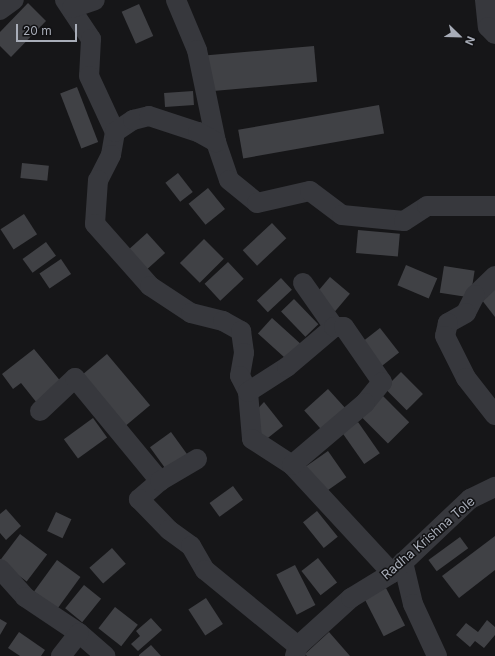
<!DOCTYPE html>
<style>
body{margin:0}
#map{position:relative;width:495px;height:656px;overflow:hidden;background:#161618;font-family:Inter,sans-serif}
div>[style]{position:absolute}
.building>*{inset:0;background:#404145;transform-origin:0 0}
.minor>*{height:20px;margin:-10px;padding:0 10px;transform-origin:10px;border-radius:10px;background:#37383d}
span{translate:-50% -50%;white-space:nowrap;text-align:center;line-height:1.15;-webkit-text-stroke:3px #111113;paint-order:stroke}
.street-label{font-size:13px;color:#a8adb8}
.north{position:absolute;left:439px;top:16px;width:40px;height:40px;-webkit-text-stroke:3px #111113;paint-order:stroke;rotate:113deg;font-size:11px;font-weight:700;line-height:16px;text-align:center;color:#a8adb8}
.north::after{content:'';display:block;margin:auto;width:14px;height:18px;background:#a8adb8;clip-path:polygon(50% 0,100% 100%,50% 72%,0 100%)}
.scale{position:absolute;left:16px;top:24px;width:61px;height:18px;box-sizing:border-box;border:2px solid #a8adb8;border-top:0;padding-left:5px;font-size:12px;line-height:14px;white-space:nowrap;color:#a8adb8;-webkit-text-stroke:3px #111113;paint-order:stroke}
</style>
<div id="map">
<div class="building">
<i style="clip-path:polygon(28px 3px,46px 21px,11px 57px,0 46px,0 32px)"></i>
<i style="left:139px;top:4px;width:35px;height:19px;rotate:66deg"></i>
<i style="left:314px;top:46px;width:36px;height:107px;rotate:85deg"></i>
<i style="left:77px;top:87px;width:59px;height:18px;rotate:69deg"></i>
<i style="left:193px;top:91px;width:14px;height:29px;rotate:86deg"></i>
<i style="left:379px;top:105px;width:29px;height:143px;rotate:80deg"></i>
<i style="left:22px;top:163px;width:27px;height:15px;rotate:6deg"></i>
<i style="left:178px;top:173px;width:24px;height:16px;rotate:52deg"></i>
<i style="left:208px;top:188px;width:27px;height:25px;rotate:51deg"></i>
<i style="left:24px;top:214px;width:24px;height:28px;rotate:57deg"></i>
<i style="left:272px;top:223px;width:21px;height:40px;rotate:47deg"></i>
<i style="left:358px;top:230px;width:42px;height:23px;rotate:5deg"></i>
<i style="left:147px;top:233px;width:27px;height:28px;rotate:48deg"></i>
<i style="left:204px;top:239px;width:28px;height:34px;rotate:45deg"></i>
<i style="left:46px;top:242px;width:17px;height:29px;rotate:54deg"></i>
<i style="left:61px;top:259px;width:18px;height:26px;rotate:56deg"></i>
<i style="left:228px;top:262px;width:23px;height:32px;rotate:47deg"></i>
<i style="left:406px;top:265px;width:34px;height:22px;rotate:23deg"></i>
<i style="left:444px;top:266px;width:31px;height:27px;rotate:9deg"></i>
<i style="left:330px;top:277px;width:26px;height:23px;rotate:40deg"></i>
<i style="left:281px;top:278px;width:16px;height:33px;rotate:47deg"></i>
<i style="clip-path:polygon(495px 282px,495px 317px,478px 295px)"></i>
<i style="left:294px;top:299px;width:35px;height:18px;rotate:46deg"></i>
<i style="left:272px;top:318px;width:38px;height:21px;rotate:42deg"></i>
<i style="left:380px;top:328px;width:31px;height:26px;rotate:52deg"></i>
<i style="clip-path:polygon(34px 349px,62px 383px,37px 403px,21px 383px,13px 389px,2px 374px)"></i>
<i style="left:107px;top:354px;width:67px;height:33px;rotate:50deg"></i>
<i style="left:401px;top:372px;width:31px;height:23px;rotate:45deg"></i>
<i style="left:328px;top:389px;width:28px;height:32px;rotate:48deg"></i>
<i style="left:383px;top:396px;width:37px;height:30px;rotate:45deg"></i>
<i style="clip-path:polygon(264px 402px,283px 426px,264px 441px,252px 415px)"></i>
<i style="left:93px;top:418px;width:24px;height:36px;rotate:54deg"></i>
<i style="left:358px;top:422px;width:38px;height:19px;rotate:55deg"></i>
<i style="left:171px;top:432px;width:29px;height:26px;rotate:54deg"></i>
<i style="left:328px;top:451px;width:32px;height:27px;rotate:55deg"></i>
<i style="left:233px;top:486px;width:17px;height:29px;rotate:54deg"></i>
<i style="clip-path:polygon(6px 509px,21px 526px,6px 540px,0 533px,0 514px)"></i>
<i style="left:317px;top:511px;width:33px;height:18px;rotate:51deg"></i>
<i style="left:56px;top:512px;width:17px;height:21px;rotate:25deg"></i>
<i style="left:20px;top:534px;width:34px;height:34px;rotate:37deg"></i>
<i style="clip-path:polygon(495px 536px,495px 570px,459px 598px,442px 576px)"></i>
<i style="left:460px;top:537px;width:14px;height:39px;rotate:54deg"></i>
<i style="left:112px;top:548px;width:21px;height:30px;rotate:49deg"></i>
<i style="left:318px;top:558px;width:31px;height:21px;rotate:52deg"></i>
<i style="left:57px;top:560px;width:29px;height:39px;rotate:36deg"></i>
<i style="left:295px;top:565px;width:45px;height:21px;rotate:63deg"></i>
<i style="left:84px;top:585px;width:22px;height:30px;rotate:39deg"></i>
<i style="left:386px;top:588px;width:42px;height:24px;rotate:63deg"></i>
<i style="left:206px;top:598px;width:31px;height:21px;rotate:57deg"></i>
<i style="left:115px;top:607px;width:29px;height:27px;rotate:38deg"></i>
<i style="clip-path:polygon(151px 618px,162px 630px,138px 651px,131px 644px,140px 636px,136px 631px)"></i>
<i style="clip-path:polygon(0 619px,7px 623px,0 635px)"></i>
<i style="clip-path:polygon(487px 620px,495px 627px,495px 635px,484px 648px,475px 641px,470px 647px,456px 635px,466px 623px,478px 632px)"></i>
<i style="clip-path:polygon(19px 632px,45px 650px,41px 656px,20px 656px,8px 648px)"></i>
<i style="clip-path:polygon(329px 632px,350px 656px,307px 656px,305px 654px)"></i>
<i style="clip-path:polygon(151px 645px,161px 656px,139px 656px,139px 655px)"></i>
</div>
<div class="minor">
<i style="left:65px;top:0;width:47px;rotate:56.3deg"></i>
<i style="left:91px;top:39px;width:37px;rotate:93deg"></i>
<i style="left:89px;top:76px;width:62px;rotate:65.1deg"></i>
<i style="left:115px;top:132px;width:23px;rotate:100deg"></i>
<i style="left:111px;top:155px;width:28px;rotate:117deg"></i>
<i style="left:98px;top:180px;width:44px;rotate:93.9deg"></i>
<i style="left:95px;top:224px;width:83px;rotate:48.4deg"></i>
<i style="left:150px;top:286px;width:49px;rotate:33.4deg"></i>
<i style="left:191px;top:313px;width:33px;rotate:14deg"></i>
<i style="left:223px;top:321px;width:21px;rotate:29deg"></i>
<i style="left:241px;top:331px;width:22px;rotate:82deg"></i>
<i style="left:244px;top:353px;width:23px;rotate:100deg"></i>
<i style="left:240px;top:376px;width:18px;rotate:63deg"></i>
<i style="left:248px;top:392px;width:47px;rotate:85.1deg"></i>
<i style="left:252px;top:439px;width:48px;rotate:33deg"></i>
<i style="left:292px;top:465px;width:147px;rotate:47.2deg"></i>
<i style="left:176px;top:0;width:54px;rotate:67.2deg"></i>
<i style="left:197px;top:50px;width:94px;rotate:78.3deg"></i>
<i style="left:216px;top:142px;width:40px;rotate:71.1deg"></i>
<i style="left:229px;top:180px;width:36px;rotate:39deg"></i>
<i style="left:257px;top:203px;width:54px;rotate:-12.8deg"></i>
<i style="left:310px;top:191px;width:40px;rotate:37deg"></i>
<i style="left:342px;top:215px;width:62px;rotate:5.5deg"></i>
<i style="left:404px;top:221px;width:27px;rotate:-33deg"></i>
<i style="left:427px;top:206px;width:68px"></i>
<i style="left:485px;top:0;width:27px;rotate:84deg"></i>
<i style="left:488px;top:27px;width:10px;rotate:45deg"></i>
<i style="left:72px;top:8px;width:24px;rotate:-19deg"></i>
<i style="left:0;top:10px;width:17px;rotate:-36deg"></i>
<i style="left:115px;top:132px;width:22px;rotate:-34deg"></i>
<i style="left:133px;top:120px;width:16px;rotate:-14deg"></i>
<i style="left:149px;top:116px;width:52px;rotate:18.1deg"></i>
<i style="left:198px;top:132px;width:21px;rotate:29deg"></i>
<i style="left:495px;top:276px;width:28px;rotate:136deg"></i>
<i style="left:475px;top:295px;width:20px;rotate:117deg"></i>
<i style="left:466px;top:313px;width:21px;rotate:151deg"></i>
<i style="left:448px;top:323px;width:13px;rotate:103deg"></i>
<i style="left:445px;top:336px;width:47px;rotate:63.4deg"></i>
<i style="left:466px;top:378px;width:47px;rotate:51.9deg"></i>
<i style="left:303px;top:283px;width:54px;rotate:54.8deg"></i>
<i style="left:248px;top:392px;width:46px;rotate:-32.7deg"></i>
<i style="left:287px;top:367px;width:62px;rotate:-40.4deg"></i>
<i style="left:334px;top:327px;width:10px"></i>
<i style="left:344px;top:327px;width:67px;rotate:55.4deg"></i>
<i style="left:382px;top:382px;width:27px;rotate:129deg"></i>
<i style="left:365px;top:403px;width:96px;rotate:139.7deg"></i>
<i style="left:40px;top:411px;width:48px;rotate:-43.3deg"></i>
<i style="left:75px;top:378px;width:134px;rotate:50.5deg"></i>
<i style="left:160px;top:481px;width:28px;rotate:139deg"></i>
<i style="left:139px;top:499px;width:43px;rotate:45.9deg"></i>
<i style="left:169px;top:530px;width:27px;rotate:36deg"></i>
<i style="left:191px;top:546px;width:28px;rotate:60deg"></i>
<i style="left:205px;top:570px;width:120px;rotate:39.3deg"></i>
<i style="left:160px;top:481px;width:43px;rotate:-30.7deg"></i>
<i style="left:403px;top:562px;width:43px;rotate:76.6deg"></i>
<i style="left:413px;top:604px;width:57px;rotate:65.2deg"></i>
<i style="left:0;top:569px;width:38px;rotate:48deg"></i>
<i style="left:25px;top:597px;width:65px;rotate:33.7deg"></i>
<i style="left:79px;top:633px;width:35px;rotate:41deg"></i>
<i style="left:61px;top:656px;width:29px;rotate:-52deg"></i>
<i style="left:295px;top:656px;width:10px;rotate:-73deg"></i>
<i style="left:298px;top:646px;width:72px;rotate:-42.2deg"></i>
<i style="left:351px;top:598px;width:48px;rotate:-31.4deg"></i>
<i style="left:392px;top:573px;width:108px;rotate:-43.5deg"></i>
<i style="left:470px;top:499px;width:28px;rotate:-26deg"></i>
</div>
<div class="street-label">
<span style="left:428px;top:538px;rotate:-41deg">Radha Krishna Tole</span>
</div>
<div class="north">N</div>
<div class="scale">20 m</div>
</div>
